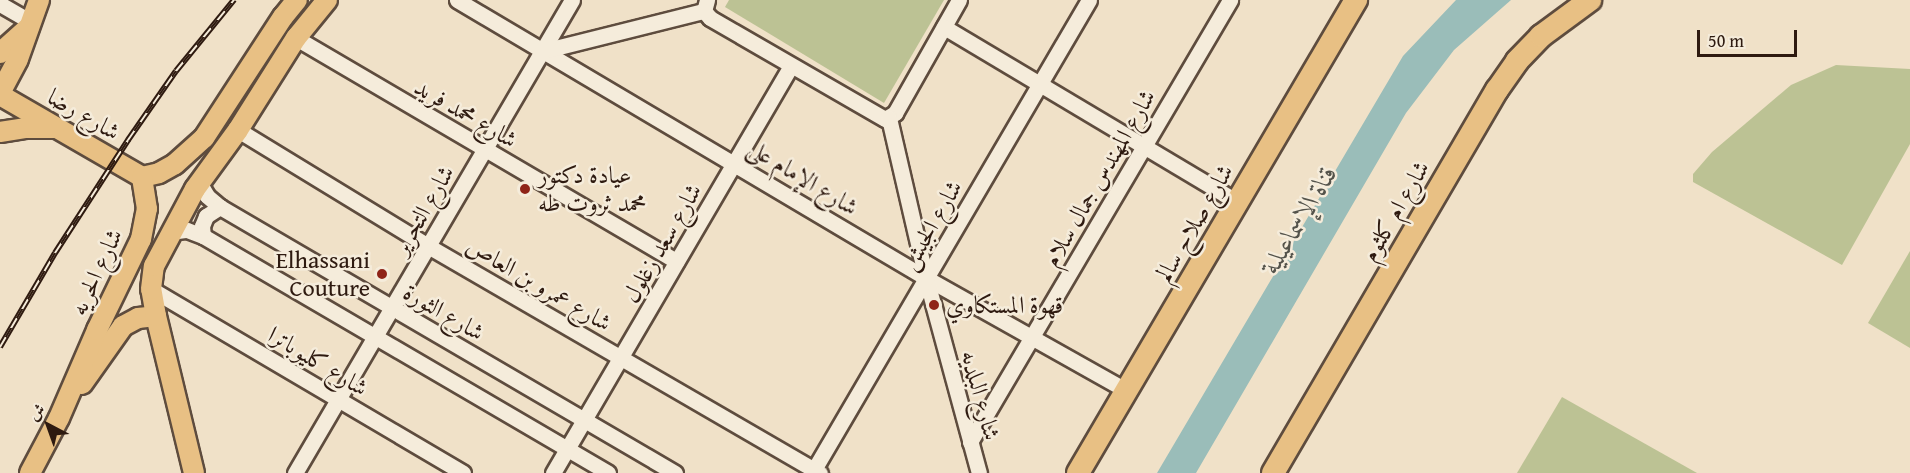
<!DOCTYPE html>
<meta charset="utf-8">
<style>
body{margin:0}
#map{position:relative;width:1910px;height:473px;overflow:hidden;background:#f0e1c8;font-family:"Gentium Book Plus",Amiri,serif}
div>[style]{position:absolute}
.green>*{inset:0;background:#bcc294}
.water>*{inset:0;background:#9abdb9}
.roads{filter:drop-shadow(2px 0 #5e4c3e) drop-shadow(-2px 0 #5e4c3e) drop-shadow(0 2px #5e4c3e) drop-shadow(0 -2px #5e4c3e)}
.minor>*{height:15px;margin:-7.5px;padding:0 7.5px;transform-origin:7.5px;border-radius:7.5px;background:#f5ecdb}
.major>*{height:20px;margin:-10px;padding:0 10px;transform-origin:10px;border-radius:10px;background:#e8c084}
.highway>*{height:22px;margin:-11px;padding:0 11px;transform-origin:11px;border-radius:11px;background:#e8c084}
.rail>*{height:6px;margin-top:-3px;transform-origin:0;background:repeating-linear-gradient(90deg,#f5ecdb 0 11px,#2e1a10 0 22px);box-sizing:border-box;border-block:2px solid #2e1a10}
.dots>*{width:16px;height:16px;translate:-50% -50%;box-sizing:border-box;border:3px solid #f5ecdb;border-radius:50%}
span{translate:-50% -50%;white-space:nowrap;text-align:center;line-height:1.15;-webkit-text-stroke:5px #f5ecdb;paint-order:stroke}
.street-label{font-size:24px;color:#2e1a10}
.poi-label{font-size:24px;color:#2e1a10}
.left{translate:0 -50%;text-align:left}
.right{translate:-100% -50%;text-align:right}
.water-label{font-size:26px;color:#54534b;font-style:italic}
.north{position:absolute;left:18px;top:395px;width:60px;height:60px;-webkit-text-stroke:4px #f5ecdb;paint-order:stroke;rotate:319deg;font-size:16px;font-weight:700;line-height:24px;text-align:center;color:#2e1a10}
.north::after{content:'';display:block;margin:auto;width:21px;height:27px;background:#2e1a10;clip-path:polygon(50% 0,100% 100%,50% 72%,0 100%)}
.scale{position:absolute;left:1697px;top:30px;width:100px;height:27px;box-sizing:border-box;border:3px solid #2e1a10;border-top:0;padding-left:8px;font-size:18px;line-height:21px;white-space:nowrap;color:#2e1a10;-webkit-text-stroke:4px #f5ecdb;paint-order:stroke}
</style>
<div id="map">
<div class="green">
<i style="clip-path:polygon(729px 0,944px 0,884px 103px,725px 7px)"></i>
<i style="clip-path:polygon(1836px 65px,1910px 69px,1910px 144px,1842px 265px,1693px 182px,1693px 174px,1712px 152px,1791px 85px)"></i>
<i style="clip-path:polygon(1910px 251px,1910px 348px,1868px 323px)"></i>
<i style="clip-path:polygon(1562px 397px,1697px 473px,1517px 473px)"></i>
</div>
<div class="water">
<i style="clip-path:polygon(1456px 0,1511px 0,1454px 50px,1406px 113px,1196px 473px,1157px 473px,1403px 56px)"></i>
</div>
<div class="roads">
<div class="minor">
<i style="left:457px;top:0;width:545px;rotate:30.66deg"></i>
<i style="left:926px;top:278px;width:231px;rotate:29.3deg"></i>
<i style="left:707px;top:0;width:11px;rotate:105deg"></i>
<i style="left:704px;top:11px;width:9px;rotate:49deg"></i>
<i style="left:710px;top:18px;width:202px;rotate:30deg"></i>
<i style="left:885px;top:119px;width:12px;rotate:-31deg"></i>
<i style="left:895px;top:113px;width:130px;rotate:-60.5deg"></i>
<i style="left:0;top:4px;width:36px;rotate:30deg"></i>
<i style="left:944px;top:27px;width:342px;rotate:30.8deg"></i>
<i style="left:296px;top:38px;width:441px;rotate:30.4deg"></i>
<i style="left:543px;top:51px;width:166px;rotate:-14deg"></i>
<i style="left:889px;top:118px;width:164px;rotate:77deg"></i>
<i style="left:926px;top:278px;width:202px;rotate:74.8deg"></i>
<i style="left:238px;top:130px;width:223px;rotate:31.4deg"></i>
<i style="left:428px;top:246px;width:453px;rotate:30.1deg"></i>
<i style="left:199px;top:182px;width:16px;rotate:60deg"></i>
<i style="left:207px;top:196px;width:17px;rotate:40deg"></i>
<i style="left:220px;top:207px;width:527px;rotate:30.31deg"></i>
<i style="left:170px;top:232px;width:17px;rotate:-7deg"></i>
<i style="left:187px;top:230px;width:17px;rotate:21deg"></i>
<i style="left:203px;top:236px;width:469px;rotate:30.3deg"></i>
<i style="left:203px;top:236px;width:10px;rotate:-96deg"></i>
<i style="left:202px;top:226px;width:11px;rotate:-68deg"></i>
<i style="left:206px;top:216px;width:17px;rotate:-33deg"></i>
<i style="left:151px;top:289px;width:362px;rotate:30.5deg"></i>
<i style="left:970px;top:442px;width:513px;rotate:-59.53deg"></i>
<i style="left:295px;top:473px;width:548px;rotate:-59.65deg"></i>
<i style="left:553px;top:473px;width:472px;rotate:-59.7deg"></i>
<i style="left:812px;top:473px;width:548px;rotate:-59.65deg"></i>
</div>
<div class="major">
<i style="left:0;top:53px;width:39px;rotate:-42deg"></i>
<i style="left:0;top:93px;width:38px;rotate:-62deg"></i>
<i style="left:18px;top:59px;width:63px;rotate:-70.4deg"></i>
<i style="left:0;top:95px;width:164px;rotate:30deg"></i>
<i style="left:0;top:132px;width:25px;rotate:-9deg"></i>
<i style="left:25px;top:128px;width:29px"></i>
<i style="left:142px;top:177px;width:17px;rotate:-13deg"></i>
<i style="left:159px;top:173px;width:18px;rotate:-29deg"></i>
<i style="left:175px;top:164px;width:39px;rotate:-42deg"></i>
<i style="left:204px;top:138px;width:145px;rotate:-56.9deg"></i>
<i style="left:283px;top:17px;width:22px;rotate:-51deg"></i>
<i style="left:82px;top:384px;width:71px;rotate:-54.7deg"></i>
<i style="left:123px;top:326px;width:17px;rotate:-28deg"></i>
<i style="left:138px;top:318px;width:18px;rotate:-6deg"></i>
<i style="left:30px;top:473px;width:62px;rotate:-62.2deg"></i>
<i style="left:59px;top:418px;width:96px;rotate:-66.6deg"></i>
<i style="left:97px;top:330px;width:101px;rotate:-64.2deg"></i>
<i style="left:141px;top:239px;width:31px;rotate:-79deg"></i>
<i style="left:147px;top:209px;width:32px;rotate:-99deg"></i>
<i style="left:194px;top:473px;width:162px;rotate:-103.6deg"></i>
<i style="left:156px;top:316px;width:27px;rotate:-100deg"></i>
<i style="left:151px;top:289px;width:23px;rotate:-83deg"></i>
<i style="left:154px;top:266px;width:87px;rotate:-62deg"></i>
<i style="left:195px;top:189px;width:73px;rotate:-53.9deg"></i>
<i style="left:238px;top:130px;width:109px;rotate:-57.8deg"></i>
<i style="left:296px;top:38px;width:49px;rotate:-50.8deg"></i>
</div>
<div class="highway">
<i style="left:1078px;top:473px;width:549px;rotate:-59.56deg"></i>
<i style="left:1273px;top:473px;width:444px;rotate:-59.7deg"></i>
<i style="left:1497px;top:90px;width:35px;rotate:-55deg"></i>
<i style="left:1517px;top:61px;width:35px;rotate:-46deg"></i>
<i style="left:1541px;top:36px;width:61px;rotate:-36.3deg"></i>
</div>
</div>
<div class="rail">
<i style="left:0;top:347px;width:109px;rotate:-59.7deg"></i>
<i style="left:55px;top:253px;width:135px;rotate:-57.1deg"></i>
<i style="left:128px;top:140px;width:84px;rotate:-55.2deg"></i>
<i style="left:176px;top:71px;width:92px;rotate:-50.8deg"></i>
</div>
<div class="dots">
<i style="left:525px;top:189px;background:#8f2418"></i>
<i style="left:382px;top:274px;background:#8f2418"></i>
<i style="left:934px;top:305px;background:#8f2418"></i>
</div>
<div class="street-label">
<span style="left:466px;top:113px;rotate:30deg">شارع محمد فريد</span>
<span style="left:84px;top:114px;rotate:30deg">شارع رضا</span>
<span style="left:803px;top:177px;rotate:31deg">شارع الإمام على</span>
<span style="left:1099px;top:178px;rotate:-60deg">شارع المهندس جمال سلام</span>
<span style="left:423px;top:210px;rotate:-60deg">شارع التحرير</span>
<span style="left:1395px;top:211px;rotate:-60deg">شارع ام كلثوم</span>
<span style="left:1194px;top:223px;rotate:-60deg">شارع صلاح سالم</span>
<span style="left:931px;top:225px;rotate:-60deg">شارع الجيش</span>
<span style="left:662px;top:243px;rotate:-60deg">شارع سعد زغلول</span>
<span style="left:96px;top:272px;rotate:-65deg">شارع الحريه</span>
<span style="left:539px;top:284px;rotate:30deg">شارع عمرو بن العاص</span>
<span style="left:444px;top:312px;rotate:30deg">شارع الثورة</span>
<span style="left:318px;top:361px;rotate:31deg">شارع كليوباترا</span>
<span style="left:981px;top:395px;rotate:75deg">شارع البلديه</span>
</div>
<div class="poi-label">
<span class="left" style="left:538px;top:189px">عيادة دكتور<br>محمد ثروت طه</span>
<span class="right" style="left:370px;top:274px">Elhassani<br>Couture</span>
<span class="left" style="left:946px;top:305px">قهوة المستكاوي</span>
</div>
<div class="water-label">
<span style="left:1299px;top:219px;rotate:-59deg">قناة الإسماعيلية</span>
</div>
<div class="north">ش</div>
<div class="scale">50 m</div>
</div>
